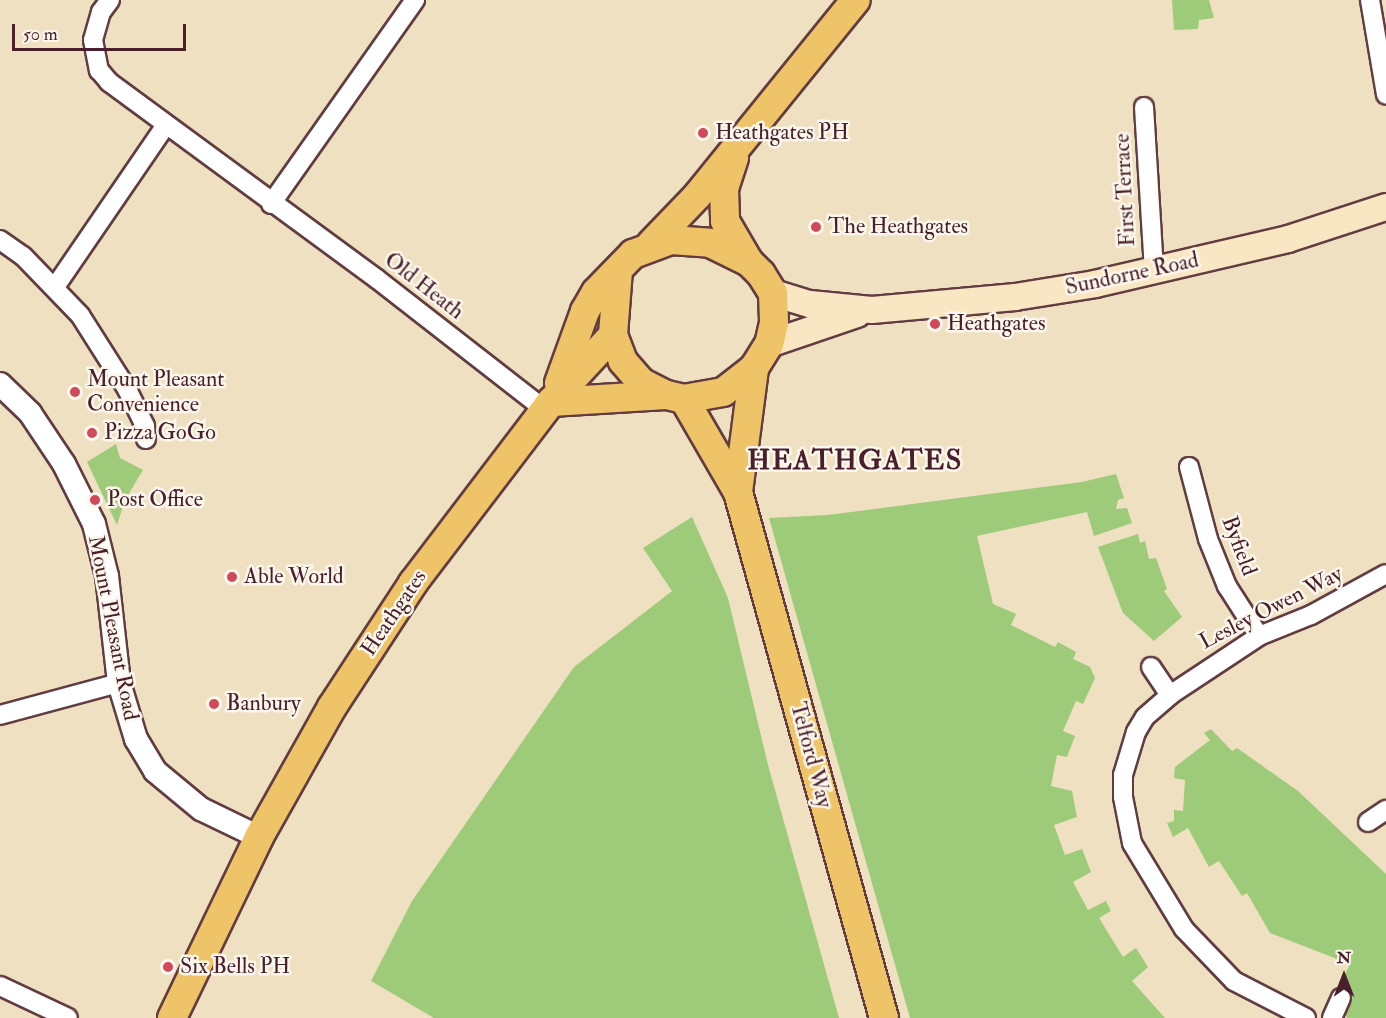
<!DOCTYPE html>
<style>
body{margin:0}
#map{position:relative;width:1386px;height:1018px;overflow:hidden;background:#eee0c0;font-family:"IM FELL Double Pica",serif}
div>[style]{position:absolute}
.green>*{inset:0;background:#9dcb79}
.roads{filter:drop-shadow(2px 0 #633c41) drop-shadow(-2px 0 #633c41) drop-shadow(0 2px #633c41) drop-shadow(0 -2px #633c41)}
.minor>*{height:18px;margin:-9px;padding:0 9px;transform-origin:9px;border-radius:9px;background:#fff}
.tertiary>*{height:22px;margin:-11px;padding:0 11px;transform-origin:11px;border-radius:11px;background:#fff}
.secondary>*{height:26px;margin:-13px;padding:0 13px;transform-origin:13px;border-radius:13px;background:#f9e7c3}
.primary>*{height:28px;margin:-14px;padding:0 14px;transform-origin:14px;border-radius:14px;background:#efc469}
.dots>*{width:16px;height:16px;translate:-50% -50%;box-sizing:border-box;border:3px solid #fbf7ec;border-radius:50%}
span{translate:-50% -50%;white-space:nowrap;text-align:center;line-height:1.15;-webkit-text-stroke:5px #fbf7ec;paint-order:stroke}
.poi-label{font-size:22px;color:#4a1f2b}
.left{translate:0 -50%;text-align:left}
.street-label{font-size:22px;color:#4a1f2b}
.district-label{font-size:28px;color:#4a1f2b;font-weight:700;letter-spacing:1.5px}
.north{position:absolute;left:1314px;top:946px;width:60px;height:60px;-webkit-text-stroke:4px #fbf7ec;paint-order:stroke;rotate:0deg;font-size:16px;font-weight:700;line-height:24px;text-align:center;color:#4a1f2b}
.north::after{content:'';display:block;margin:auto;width:21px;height:27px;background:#4a1f2b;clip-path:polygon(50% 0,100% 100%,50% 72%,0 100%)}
.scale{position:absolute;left:12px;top:24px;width:174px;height:27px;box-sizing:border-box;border:3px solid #4a1f2b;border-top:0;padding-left:8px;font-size:18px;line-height:21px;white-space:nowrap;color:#4a1f2b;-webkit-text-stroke:4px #fbf7ec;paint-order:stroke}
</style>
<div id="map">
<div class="green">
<i style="clip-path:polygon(1172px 0,1209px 0,1214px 18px,1199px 20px,1198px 29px,1174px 30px)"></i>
<i style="clip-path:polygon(116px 444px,120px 458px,143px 470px,125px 500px,117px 525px,87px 462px)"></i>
<i style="clip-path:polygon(1116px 474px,1124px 498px,1118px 500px,1116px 509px,1127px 508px,1132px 523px,1094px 536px,1087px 512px,977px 536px,993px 604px,1016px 614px,1011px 625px,1055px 647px,1058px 642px,1076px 652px,1073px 659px,1090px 667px,1095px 678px,1083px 704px,1076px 701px,1063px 731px,1075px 736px,1067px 757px,1057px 755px,1051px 786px,1072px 791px,1077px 817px,1054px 825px,1065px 855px,1082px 849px,1091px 872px,1073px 882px,1088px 910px,1106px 901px,1111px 911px,1099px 918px,1123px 957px,1136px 948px,1148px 967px,1132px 981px,1165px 1018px,910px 1018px,769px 518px,828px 515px,1082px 482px)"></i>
<i style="clip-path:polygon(692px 517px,728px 598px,768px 765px,839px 1018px,434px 1018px,371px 981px,412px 901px,574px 667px,672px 591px,643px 548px)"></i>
<i style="clip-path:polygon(1138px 534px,1140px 543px,1145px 541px,1149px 559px,1156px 558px,1167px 589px,1164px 591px,1182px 617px,1154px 641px,1123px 613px,1098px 547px)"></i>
<i style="clip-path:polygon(1211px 729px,1232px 751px,1237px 748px,1298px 791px,1386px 874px,1386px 1018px,1347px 1018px,1337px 991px,1350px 964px,1270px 933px,1247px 893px,1242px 896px,1219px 861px,1209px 867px,1188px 828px,1173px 837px,1167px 823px,1174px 821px,1174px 810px,1183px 811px,1185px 780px,1174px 778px,1175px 767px,1210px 740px,1204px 733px)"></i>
</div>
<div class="roads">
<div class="minor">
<i style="left:110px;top:0;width:15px;rotate:127deg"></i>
<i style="left:101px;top:12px;width:29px;rotate:106deg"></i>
<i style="left:93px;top:40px;width:31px;rotate:79deg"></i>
<i style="left:99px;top:70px;width:16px;rotate:50deg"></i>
<i style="left:109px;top:82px;width:333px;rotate:36.3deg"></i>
<i style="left:377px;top:279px;width:213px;rotate:37.9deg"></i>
<i style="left:1370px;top:0;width:96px;rotate:80.4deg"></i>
<i style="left:1144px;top:107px;width:163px;rotate:86.5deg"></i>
<i style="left:271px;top:204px;width:250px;rotate:-54.8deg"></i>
<i style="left:0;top:240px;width:28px;rotate:35deg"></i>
<i style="left:23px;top:256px;width:82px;rotate:46deg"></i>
<i style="left:80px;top:315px;width:88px;rotate:57.6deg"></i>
<i style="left:127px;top:389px;width:41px;rotate:64.1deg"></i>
<i style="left:145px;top:426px;width:13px;rotate:86deg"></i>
<i style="left:55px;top:287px;width:196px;rotate:-55.6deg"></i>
<i style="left:1189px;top:467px;width:74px;rotate:75.2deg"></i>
<i style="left:1208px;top:539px;width:51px;rotate:68deg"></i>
<i style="left:1227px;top:586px;width:59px;rotate:57.4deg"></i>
<i style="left:1151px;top:667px;width:34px;rotate:56deg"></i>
<i style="left:0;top:715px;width:123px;rotate:-15.1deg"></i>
<i style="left:1368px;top:822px;width:22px;rotate:-34deg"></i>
<i style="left:0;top:986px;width:75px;rotate:25.2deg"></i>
<i style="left:1306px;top:1018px;width:81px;rotate:-152.8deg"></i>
<i style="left:1234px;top:981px;width:72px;rotate:-133.9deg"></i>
<i style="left:1184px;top:929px;width:100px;rotate:-121.2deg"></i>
<i style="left:1132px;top:843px;width:47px;rotate:-101.1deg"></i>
<i style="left:1123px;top:797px;width:22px;rotate:-90deg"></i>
<i style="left:1123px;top:775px;width:45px;rotate:-73.2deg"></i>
<i style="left:1136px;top:732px;width:17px;rotate:-59deg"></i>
<i style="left:1145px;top:717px;width:33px;rotate:-41deg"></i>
<i style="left:1170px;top:695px;width:107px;rotate:-33.5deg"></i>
<i style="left:1259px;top:636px;width:56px;rotate:-22deg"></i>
<i style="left:1311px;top:615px;width:85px;rotate:-28.7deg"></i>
<i style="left:1332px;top:1018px;width:22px;rotate:-66deg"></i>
</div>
<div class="tertiary">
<i style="left:0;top:384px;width:42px;rotate:44deg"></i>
<i style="left:30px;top:413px;width:61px;rotate:56.3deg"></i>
<i style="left:64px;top:464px;width:67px;rotate:63.4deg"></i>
<i style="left:94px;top:524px;width:54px;rotate:76deg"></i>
<i style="left:107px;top:576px;width:108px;rotate:83.6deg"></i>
<i style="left:119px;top:683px;width:59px;rotate:73.1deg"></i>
<i style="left:136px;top:739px;width:37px;rotate:59deg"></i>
<i style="left:155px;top:771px;width:60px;rotate:39.6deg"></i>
<i style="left:201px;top:809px;width:64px;rotate:25.8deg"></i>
</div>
<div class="secondary">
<i style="left:773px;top:293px;width:39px;rotate:17deg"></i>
<i style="left:810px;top:304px;width:62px;rotate:5.5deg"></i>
<i style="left:872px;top:310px;width:144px;rotate:-5.2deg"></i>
<i style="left:1015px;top:297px;width:81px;rotate:-9.2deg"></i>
<i style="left:1095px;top:284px;width:198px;rotate:-13.1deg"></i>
<i style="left:1288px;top:239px;width:103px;rotate:-18.1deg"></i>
<i style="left:769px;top:344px;width:93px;rotate:-18.8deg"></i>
</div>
<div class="primary">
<i style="left:734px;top:158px;width:33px;rotate:108deg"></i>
<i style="left:724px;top:189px;width:32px;rotate:88deg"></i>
<i style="left:725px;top:221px;width:48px;rotate:59.7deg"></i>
<i style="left:651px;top:244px;width:66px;rotate:-46.2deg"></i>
<i style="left:697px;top:196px;width:252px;rotate:-51deg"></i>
<i style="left:559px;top:383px;width:77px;rotate:-70.1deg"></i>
<i style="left:585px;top:311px;width:22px;rotate:-60deg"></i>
<i style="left:596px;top:292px;width:53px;rotate:-45.8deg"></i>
<i style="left:633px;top:254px;width:40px;rotate:-20.2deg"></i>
<i style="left:671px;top:240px;width:39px;rotate:4deg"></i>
<i style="left:710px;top:243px;width:43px;rotate:26deg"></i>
<i style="left:749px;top:262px;width:17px;rotate:45deg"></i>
<i style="left:761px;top:274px;width:22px;rotate:58deg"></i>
<i style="left:773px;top:293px;width:30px;rotate:88deg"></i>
<i style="left:774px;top:323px;width:22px;rotate:103deg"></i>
<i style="left:769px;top:344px;width:28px;rotate:122deg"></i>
<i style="left:754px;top:368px;width:39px;rotate:142deg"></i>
<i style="left:723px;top:392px;width:40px;rotate:170deg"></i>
<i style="left:684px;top:399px;width:18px;rotate:-167deg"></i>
<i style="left:666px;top:395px;width:28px;rotate:-153deg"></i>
<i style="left:641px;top:382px;width:28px;rotate:-131deg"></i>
<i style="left:623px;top:361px;width:28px;rotate:-111deg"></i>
<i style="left:613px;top:335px;width:65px;rotate:-85.6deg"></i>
<i style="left:684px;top:399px;width:108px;rotate:59.9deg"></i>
<i style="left:738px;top:492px;width:546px;rotate:74.49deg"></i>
<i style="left:551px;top:402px;width:115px;rotate:-3.5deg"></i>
<i style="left:738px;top:492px;width:125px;rotate:-82.6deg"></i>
<i style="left:172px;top:1018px;width:201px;rotate:-64.3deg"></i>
<i style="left:259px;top:837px;width:149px;rotate:-60.7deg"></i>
<i style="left:332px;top:707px;width:148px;rotate:-56.8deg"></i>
<i style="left:413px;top:583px;width:228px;rotate:-52.7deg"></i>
<i style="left:551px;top:402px;width:91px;rotate:-47.2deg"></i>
</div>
</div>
<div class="dots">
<i style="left:703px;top:133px;background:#d1495b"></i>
<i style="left:816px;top:227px;background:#d1495b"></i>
<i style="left:935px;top:324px;background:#d1495b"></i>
<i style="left:75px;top:392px;background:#d1495b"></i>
<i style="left:92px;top:433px;background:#d1495b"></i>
<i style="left:95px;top:500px;background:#d1495b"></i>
<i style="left:232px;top:577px;background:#d1495b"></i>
<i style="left:214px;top:704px;background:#d1495b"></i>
<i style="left:168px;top:967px;background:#d1495b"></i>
</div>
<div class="poi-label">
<span class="left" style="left:715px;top:133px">Heathgates PH</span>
<span class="left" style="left:828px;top:227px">The Heathgates</span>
<span class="left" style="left:947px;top:324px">Heathgates</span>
<span class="left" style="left:87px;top:392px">Mount Pleasant<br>Convenience</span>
<span class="left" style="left:104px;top:433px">Pizza GoGo</span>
<span class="left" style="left:107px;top:500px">Post Office</span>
<span class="left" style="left:244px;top:577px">Able World</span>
<span class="left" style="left:226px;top:704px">Banbury</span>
<span class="left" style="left:180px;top:967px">Six Bells PH</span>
</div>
<div class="street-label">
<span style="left:1125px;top:190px;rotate:-93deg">First Terrace</span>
<span style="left:1132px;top:274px;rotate:-12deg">Sundorne Road</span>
<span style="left:424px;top:286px;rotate:38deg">Old Heath</span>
<span style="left:1239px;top:546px;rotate:69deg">Byfield</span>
<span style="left:1271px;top:608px;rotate:-27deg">Lesley Owen Way</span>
<span style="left:394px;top:613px;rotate:-56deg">Heathgates</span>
<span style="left:113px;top:628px;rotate:79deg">Mount Pleasant Road</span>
<span style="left:811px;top:755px;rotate:75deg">Telford Way</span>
</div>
<div class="district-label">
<span style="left:855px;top:461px">HEATHGATES</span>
</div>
<div class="north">N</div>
<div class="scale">50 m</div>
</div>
